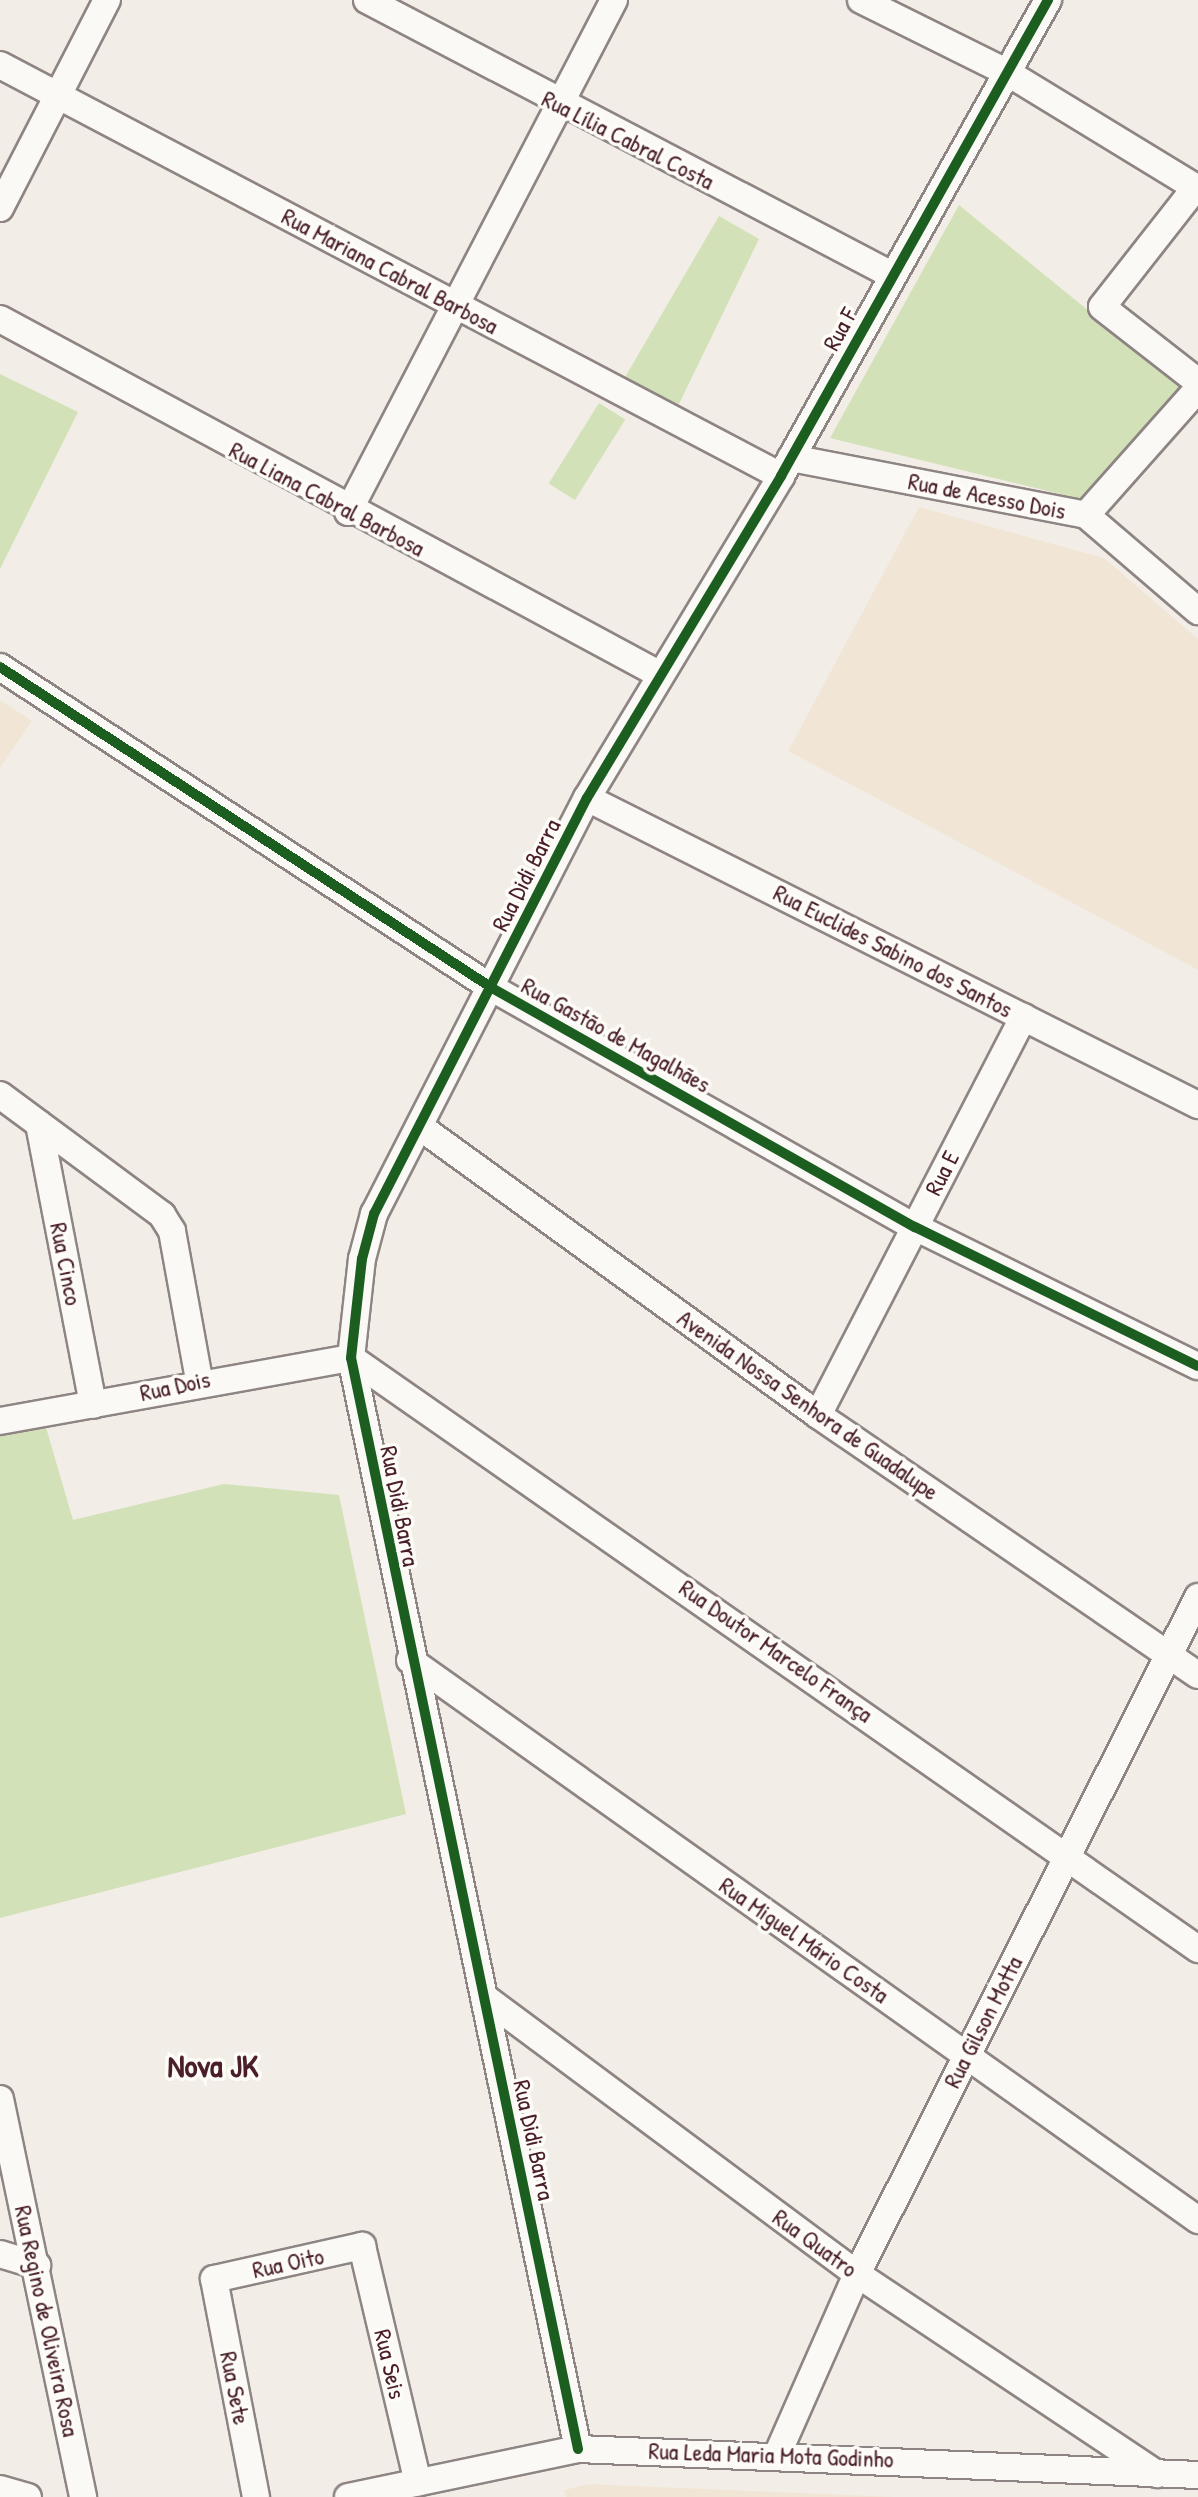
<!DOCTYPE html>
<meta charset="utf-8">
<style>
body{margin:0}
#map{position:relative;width:1198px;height:2497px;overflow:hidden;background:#f2eee7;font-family:"Patrick Hand",sans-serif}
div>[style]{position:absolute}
.built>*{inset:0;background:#f1e6d6}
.green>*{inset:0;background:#d2e1b7;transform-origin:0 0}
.roads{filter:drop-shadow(2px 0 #8e8483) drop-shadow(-2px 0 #8e8483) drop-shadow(0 2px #8e8483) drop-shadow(0 -2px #8e8483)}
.minor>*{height:26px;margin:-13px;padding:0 13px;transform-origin:13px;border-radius:13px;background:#faf9f6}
.cycleway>*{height:10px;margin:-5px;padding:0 5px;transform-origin:5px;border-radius:5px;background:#1b5e20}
span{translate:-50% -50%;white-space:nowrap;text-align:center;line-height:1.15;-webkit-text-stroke:7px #fdfcf7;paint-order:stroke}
.street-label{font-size:24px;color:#4a1f2b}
.district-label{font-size:32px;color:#4a1f2b;font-weight:700}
</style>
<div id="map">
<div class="built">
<i style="clip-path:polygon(919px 507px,1104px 558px,1198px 639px,1198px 970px,788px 751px)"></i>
<i style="clip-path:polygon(0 700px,32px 721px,0 768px)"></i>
<i style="clip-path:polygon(589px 2484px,895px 2497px,566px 2497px,564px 2490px)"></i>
</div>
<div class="green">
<i style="clip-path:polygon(959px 205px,1182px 387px,1081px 499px,830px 438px)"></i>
<i style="clip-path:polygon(719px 216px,759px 239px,678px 406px,624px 379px)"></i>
<i style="clip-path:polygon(0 374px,78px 412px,0 569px)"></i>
<i style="left:599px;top:403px;width:31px;height:95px;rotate:32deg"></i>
<i style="clip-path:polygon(45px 1424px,73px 1520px,224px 1484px,339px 1495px,406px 1814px,0 1918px,0 1431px)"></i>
</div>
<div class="roads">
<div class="minor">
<i style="left:367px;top:0;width:593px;rotate:27.65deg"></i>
<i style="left:861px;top:0;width:164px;rotate:26.4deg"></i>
<i style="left:1008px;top:73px;width:223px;rotate:31.4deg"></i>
<i style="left:0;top:65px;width:883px;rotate:27.76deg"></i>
<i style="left:1196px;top:187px;width:152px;rotate:128.1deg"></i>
<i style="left:1102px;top:307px;width:122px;rotate:38deg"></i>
<i style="left:0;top:208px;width:234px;rotate:-62.8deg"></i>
<i style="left:0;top:319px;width:746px;rotate:28.32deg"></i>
<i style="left:791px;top:458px;width:300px;rotate:10.9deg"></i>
<i style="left:1086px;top:515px;width:148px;rotate:40.6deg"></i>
<i style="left:348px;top:512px;width:577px;rotate:-62.55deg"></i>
<i style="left:1086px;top:515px;width:169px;rotate:-48.4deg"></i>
<i style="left:0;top:667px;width:587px;rotate:33.12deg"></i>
<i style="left:492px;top:988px;width:486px;rotate:29.5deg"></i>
<i style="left:915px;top:1227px;width:315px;rotate:26.2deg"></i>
<i style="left:587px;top:798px;width:684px;rotate:26.68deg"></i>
<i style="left:0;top:1095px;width:202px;rotate:36.5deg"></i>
<i style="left:162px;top:1215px;width:19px;rotate:58deg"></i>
<i style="left:172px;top:1231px;width:151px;rotate:79.7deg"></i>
<i style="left:39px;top:1124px;width:286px;rotate:79.1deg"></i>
<i style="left:423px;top:1129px;width:488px;rotate:35.9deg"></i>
<i style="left:818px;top:1415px;width:460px;rotate:34.4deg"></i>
<i style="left:351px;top:1358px;width:1033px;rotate:34.91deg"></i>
<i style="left:818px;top:1415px;width:448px;rotate:-62.7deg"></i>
<i style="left:0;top:1421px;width:357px;rotate:-10.2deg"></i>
<i style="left:410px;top:1660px;width:967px;rotate:35.4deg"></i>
<i style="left:484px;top:1997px;width:465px;rotate:36.6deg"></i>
<i style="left:857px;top:2274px;width:361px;rotate:33.7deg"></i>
<i style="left:0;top:2099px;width:407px;rotate:78.2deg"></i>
<i style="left:0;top:2254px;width:39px;rotate:17deg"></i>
<i style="left:578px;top:2449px;width:1114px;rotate:-101.75deg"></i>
<i style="left:351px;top:1358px;width:100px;rotate:-83.7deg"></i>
<i style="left:362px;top:1259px;width:47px;rotate:-75.1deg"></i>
<i style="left:374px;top:1214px;width:467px;rotate:-62.9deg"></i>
<i style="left:587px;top:798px;width:376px;rotate:-58.9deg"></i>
<i style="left:781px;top:476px;width:546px;rotate:-60.71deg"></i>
<i style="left:778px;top:2453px;width:196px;rotate:-66.2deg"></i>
<i style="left:857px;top:2274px;width:758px;rotate:-63.27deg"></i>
<i style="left:0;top:2489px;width:29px;rotate:16deg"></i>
<i style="left:256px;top:2497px;width:222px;rotate:-100.9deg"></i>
<i style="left:214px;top:2279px;width:152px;rotate:-12.6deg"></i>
<i style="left:362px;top:2246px;width:243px;rotate:76.7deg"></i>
<i style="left:348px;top:2497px;width:235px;rotate:-11.8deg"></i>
<i style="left:578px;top:2449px;width:621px;rotate:2.4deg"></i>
</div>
</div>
<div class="cycleway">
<i style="left:0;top:667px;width:587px;rotate:33.12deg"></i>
<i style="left:492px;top:988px;width:486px;rotate:29.5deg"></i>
<i style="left:915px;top:1227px;width:315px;rotate:26.2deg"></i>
<i style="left:578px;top:2449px;width:1114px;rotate:-101.75deg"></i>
<i style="left:351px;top:1358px;width:100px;rotate:-83.7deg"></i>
<i style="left:362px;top:1259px;width:47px;rotate:-75.1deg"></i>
<i style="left:374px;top:1214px;width:467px;rotate:-62.9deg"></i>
<i style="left:587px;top:798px;width:376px;rotate:-58.9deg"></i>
<i style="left:781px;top:476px;width:546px;rotate:-60.71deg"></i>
</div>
<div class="street-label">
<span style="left:628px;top:140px;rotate:27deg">Rua Lília Cabral Costa</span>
<span style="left:390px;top:271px;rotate:28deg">Rua Mariana Cabral Barbosa</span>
<span style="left:840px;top:329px;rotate:-61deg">Rua F</span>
<span style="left:987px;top:496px;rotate:11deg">Rua de Acesso Dois</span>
<span style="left:327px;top:499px;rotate:28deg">Rua Liana Cabral Barbosa</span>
<span style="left:526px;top:875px;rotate:-63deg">Rua Didi Barra</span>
<span style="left:893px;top:951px;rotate:27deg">Rua Euclides Sabino dos Santos</span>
<span style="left:616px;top:1035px;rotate:29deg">Rua Gastão de Magalhães</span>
<span style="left:942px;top:1173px;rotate:-63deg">Rua E</span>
<span style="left:66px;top:1264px;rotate:79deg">Rua Cinco</span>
<span style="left:175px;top:1386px;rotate:-12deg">Rua Dois</span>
<span style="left:808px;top:1405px;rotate:35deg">Avenida Nossa Senhora de Guadalupe</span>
<span style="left:400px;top:1506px;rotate:79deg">Rua Didi Barra</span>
<span style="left:776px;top:1651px;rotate:35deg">Rua Doutor Marcelo França</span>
<span style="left:804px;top:1940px;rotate:35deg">Rua Miguel Mário Costa</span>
<span style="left:983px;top:2022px;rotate:-63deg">Rua Gilson Motta</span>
<span style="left:534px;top:2140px;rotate:78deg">Rua Didi Barra</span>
<span style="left:815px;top:2243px;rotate:36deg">Rua Quatro</span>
<span style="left:288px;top:2263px;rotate:-12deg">Rua Oito</span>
<span style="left:47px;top:2321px;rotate:78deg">Rua Regino de Oliveira Rosa</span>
<span style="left:390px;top:2364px;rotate:77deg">Rua Seis</span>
<span style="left:235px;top:2388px;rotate:79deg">Rua Sete</span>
<span style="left:771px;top:2455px;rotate:2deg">Rua Leda Maria Mota Godinho</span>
</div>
<div class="district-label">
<span style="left:213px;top:2066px">Nova JK</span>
</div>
</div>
